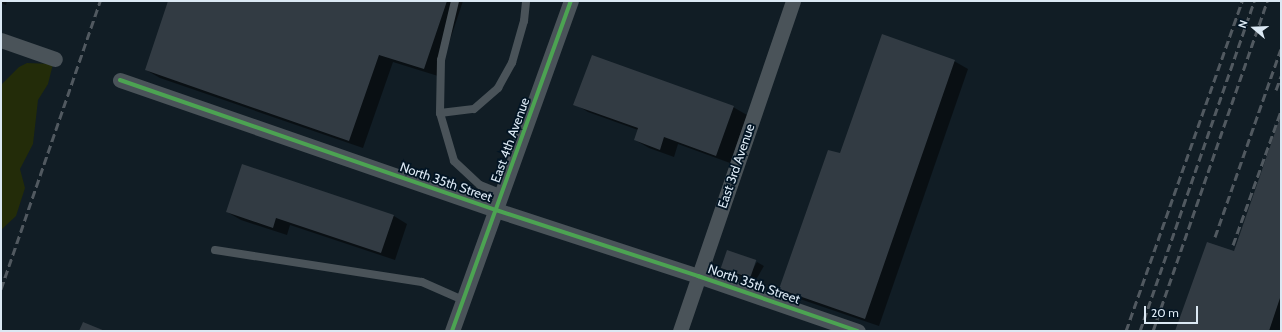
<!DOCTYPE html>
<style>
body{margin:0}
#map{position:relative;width:1282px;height:332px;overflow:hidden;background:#111d25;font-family:Cabin,sans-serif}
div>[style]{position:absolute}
.green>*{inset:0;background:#232c09}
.shadow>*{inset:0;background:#0007;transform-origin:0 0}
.building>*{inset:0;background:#323b43;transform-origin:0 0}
.lane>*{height:8px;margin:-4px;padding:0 4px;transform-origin:4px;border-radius:4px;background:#4a5359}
.street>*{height:15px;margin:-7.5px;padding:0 7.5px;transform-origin:7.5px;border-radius:7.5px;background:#4a5359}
.rail>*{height:3px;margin-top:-1.5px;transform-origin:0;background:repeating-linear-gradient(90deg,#515960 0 8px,transparent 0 12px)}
.cycleway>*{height:4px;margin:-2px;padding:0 2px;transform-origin:2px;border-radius:2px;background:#4ca352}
span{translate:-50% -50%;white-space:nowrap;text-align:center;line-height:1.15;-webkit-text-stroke:3.5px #021423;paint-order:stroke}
.street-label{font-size:13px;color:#dbe8f3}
.frame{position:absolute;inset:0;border:2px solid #dbe8f3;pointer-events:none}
.north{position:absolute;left:1234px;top:8px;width:40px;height:40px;-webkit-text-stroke:3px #021423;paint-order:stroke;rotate:289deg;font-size:11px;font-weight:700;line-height:16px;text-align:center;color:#dbe8f3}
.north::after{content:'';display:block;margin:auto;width:14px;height:18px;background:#dbe8f3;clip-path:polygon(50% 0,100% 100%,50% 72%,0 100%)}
.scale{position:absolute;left:1144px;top:306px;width:54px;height:18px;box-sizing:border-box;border:2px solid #dbe8f3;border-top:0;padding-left:5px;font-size:12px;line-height:14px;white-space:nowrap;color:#dbe8f3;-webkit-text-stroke:3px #021423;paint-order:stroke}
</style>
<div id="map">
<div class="green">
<i style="clip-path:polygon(27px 63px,53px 64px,48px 84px,38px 100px,33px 144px,20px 169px,25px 188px,16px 216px,1px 230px,1px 85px,19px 67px)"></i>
</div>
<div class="shadow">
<i style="clip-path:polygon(1px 1px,7px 1px,6px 5px,1px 3px)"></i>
<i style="clip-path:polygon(169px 1px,463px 1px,438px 76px,393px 62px,363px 148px,160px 78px,146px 70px)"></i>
<i style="clip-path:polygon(954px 61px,968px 69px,879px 326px,794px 297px,780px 289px,841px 154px)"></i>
<i style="clip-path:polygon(575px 104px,733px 107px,747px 115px,730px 163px,678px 144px,674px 157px,649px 148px,635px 140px,638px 130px,588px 112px)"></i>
<i style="clip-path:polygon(1281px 117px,1281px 331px,1176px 331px,1234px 252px)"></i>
<i style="clip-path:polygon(227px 212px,394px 216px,407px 224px,395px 260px,290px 225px,287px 235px,241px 220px)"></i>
<i style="clip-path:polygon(755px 261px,749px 279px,721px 268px)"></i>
<i style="left:757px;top:262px;width:8px;height:19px;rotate:30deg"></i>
</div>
<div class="building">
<i style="clip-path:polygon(168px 1px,447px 1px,424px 69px,379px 55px,349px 141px,145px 70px)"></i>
<i style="clip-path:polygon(882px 34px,955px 60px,865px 319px,779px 289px,828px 150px,840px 153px)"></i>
<i style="clip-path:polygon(592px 55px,734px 106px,716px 156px,664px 137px,660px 150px,634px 140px,638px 128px,573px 105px)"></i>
<i style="clip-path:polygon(1281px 115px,1281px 295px,1269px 331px,1175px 331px,1207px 242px,1234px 251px)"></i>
<i style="clip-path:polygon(242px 164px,394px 215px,381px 253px,276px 218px,273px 228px,226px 212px)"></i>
<i style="left:727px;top:250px;width:31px;height:19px;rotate:19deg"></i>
<i style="clip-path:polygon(83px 322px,105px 331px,79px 331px)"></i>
</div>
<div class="lane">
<i style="left:455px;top:1px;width:61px;rotate:103.3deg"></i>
<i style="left:441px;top:60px;width:53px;rotate:91.1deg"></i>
<i style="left:440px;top:113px;width:50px;rotate:73.7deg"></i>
<i style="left:454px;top:161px;width:35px;rotate:43deg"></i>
<i style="left:480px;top:185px;width:24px;rotate:22deg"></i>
<i style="left:440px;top:113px;width:34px;rotate:-7deg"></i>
<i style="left:474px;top:109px;width:32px;rotate:-41deg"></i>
<i style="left:498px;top:88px;width:29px;rotate:-61deg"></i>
<i style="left:512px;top:63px;width:44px;rotate:-74.1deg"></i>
<i style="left:524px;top:21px;width:20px;rotate:-84deg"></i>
<i style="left:215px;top:250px;width:209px;rotate:8.8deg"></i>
<i style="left:422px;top:282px;width:45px;rotate:23.7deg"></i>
</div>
<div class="street">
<i style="left:1px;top:40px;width:57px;rotate:19.4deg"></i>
<i style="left:120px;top:80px;width:398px;rotate:19.1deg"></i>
<i style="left:496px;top:210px;width:213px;rotate:18.1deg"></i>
<i style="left:698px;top:276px;width:169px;rotate:19deg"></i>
<i style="left:452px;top:331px;width:351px;rotate:-70.2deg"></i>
<i style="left:680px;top:331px;width:349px;rotate:-71.1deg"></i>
</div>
<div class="rail">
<i style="left:1276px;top:90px;width:15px;rotate:-70deg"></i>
<i style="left:1215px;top:237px;width:199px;rotate:-70.7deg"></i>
<i style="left:1233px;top:245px;width:142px;rotate:-70.3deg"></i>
<i style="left:1px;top:289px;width:305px;rotate:-71deg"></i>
<i style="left:1126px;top:331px;width:350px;rotate:-70.6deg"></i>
<i style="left:1140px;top:331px;width:349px;rotate:-70.9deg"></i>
<i style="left:1153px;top:331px;width:349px;rotate:-70.9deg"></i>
</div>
<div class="cycleway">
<i style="left:120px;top:80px;width:398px;rotate:19.1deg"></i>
<i style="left:496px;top:210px;width:213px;rotate:18.1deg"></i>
<i style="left:698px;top:276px;width:169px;rotate:19deg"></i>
<i style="left:452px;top:331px;width:351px;rotate:-70.2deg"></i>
</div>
<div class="street-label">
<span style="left:510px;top:140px;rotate:-70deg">East 4th Avenue</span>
<span style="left:736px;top:166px;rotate:-71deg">East 3rd Avenue</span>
<span style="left:446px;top:182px;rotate:19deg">North 35th Street</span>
<span style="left:754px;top:284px;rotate:19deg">North 35th Street</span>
</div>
<div class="frame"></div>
<div class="north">N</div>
<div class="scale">20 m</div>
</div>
